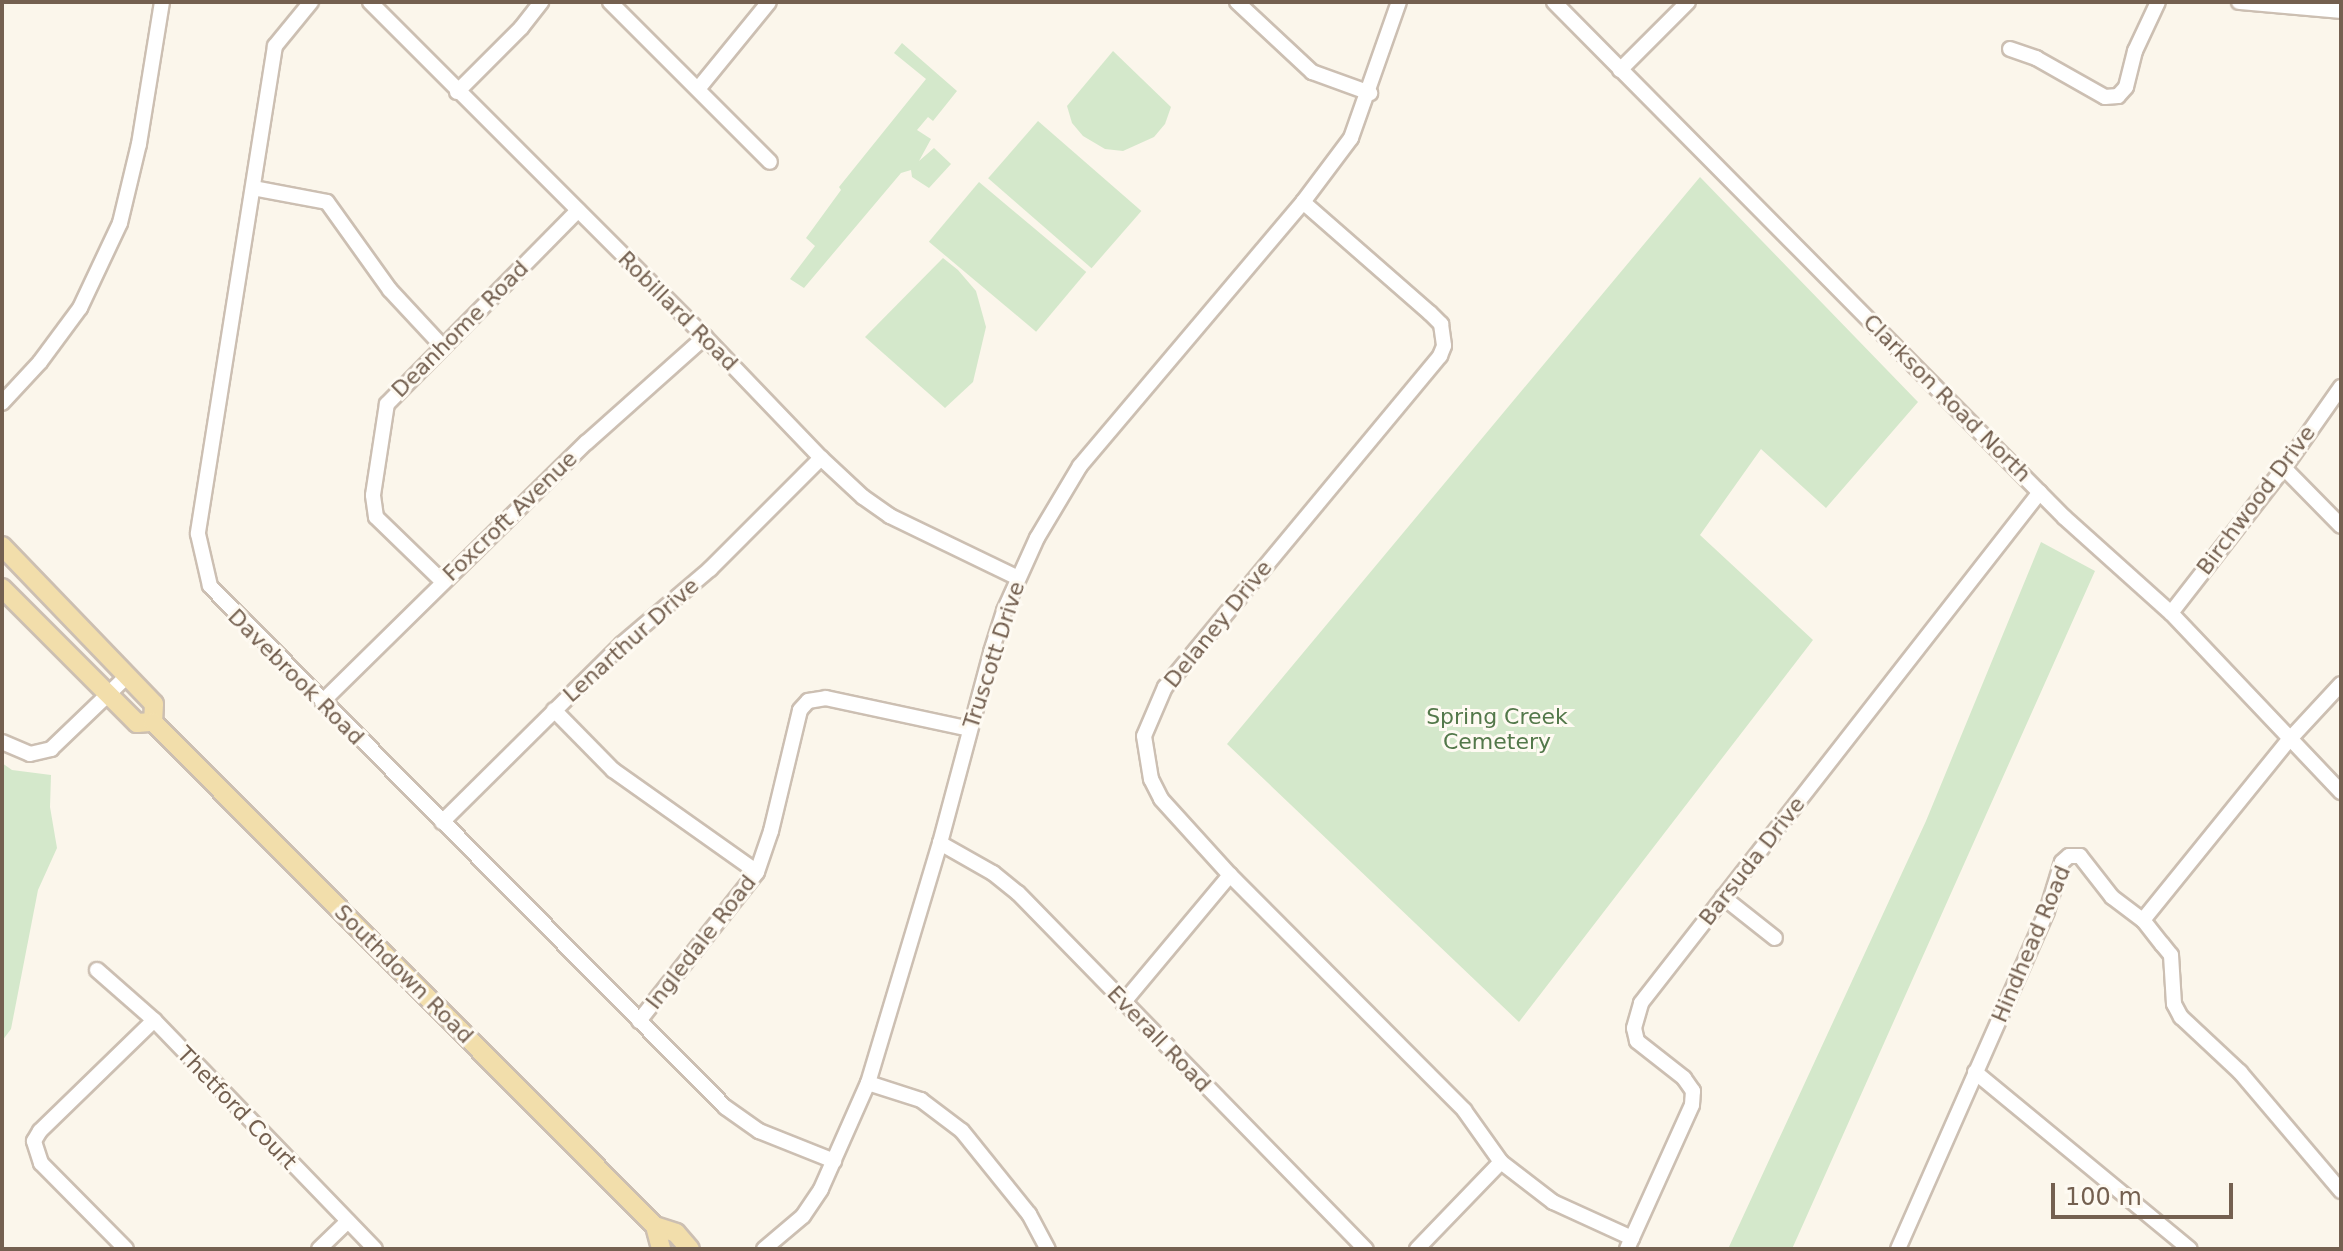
<!DOCTYPE html>
<style>
body{margin:0}
#map{position:relative;width:2343px;height:1251px;overflow:hidden;background:#fbf6eb;font-family:"DejaVu Sans",sans-serif}
div>[style]{position:absolute}
.green>*{inset:0;background:#d4e8cb;transform-origin:0 0}
.roads{filter:drop-shadow(2px 0 #ccbfb2) drop-shadow(-2px 0 #ccbfb2) drop-shadow(0 2px #ccbfb2) drop-shadow(0 -2px #ccbfb2)}
.minor>*{height:14px;margin:-7px;padding:0 7px;transform-origin:7px;border-radius:7px;background:#fff}
.major>*{height:18px;margin:-9px;padding:0 9px;transform-origin:9px;border-radius:9px;background:#f2deab}
span{translate:-50% -50%;white-space:nowrap;text-align:center;line-height:1.15;-webkit-text-stroke:6px #fefaf2;paint-order:stroke}
.street-label{font-size:22px;color:#746050}
.park-label{font-size:22px;color:#53784a}
.frame{position:absolute;inset:0;border:4px solid #746050;pointer-events:none}
.scale{position:absolute;left:2051px;top:1183px;width:182px;height:36px;box-sizing:border-box;border:4px solid #746050;border-top:0;padding-left:10px;font-size:24px;line-height:28px;white-space:nowrap;color:#746050;-webkit-text-stroke:6px #fefaf2;paint-order:stroke}
</style>
<div id="map">
<div class="green">
<i style="clip-path:polygon(902px 43px,957px 91px,933px 121px,928px 117px,917px 130px,931px 139px,919px 161px,934px 148px,951px 164px,929px 188px,912px 177px,911px 170px,901px 173px,804px 288px,790px 279px,815px 246px,806px 238px,841px 190px,839px 187px,926px 79px,894px 53px)"></i>
<i style="clip-path:polygon(1113px 51px,1171px 107px,1165px 124px,1154px 137px,1123px 151px,1105px 149px,1083px 136px,1072px 123px,1067px 106px)"></i>
<i style="left:1038px;top:121px;width:137px;height:76px;rotate:41deg"></i>
<i style="clip-path:polygon(1700px 177px,1918px 402px,1826px 508px,1761px 449px,1700px 535px,1813px 640px,1519px 1022px,1227px 744px)"></i>
<i style="left:979px;top:182px;width:140px;height:78px;rotate:40deg"></i>
<i style="clip-path:polygon(943px 258px,958px 270px,976px 291px,986px 327px,973px 382px,945px 408px,865px 337px)"></i>
<i style="clip-path:polygon(2041px 542px,2095px 571px,1792px 1249px,1728px 1249px,1926px 821px)"></i>
<i style="clip-path:polygon(2px 763px,12px 770px,51px 775px,50px 807px,57px 848px,38px 890px,11px 1029px,2px 1041px)"></i>
</div>
<div class="roads">
<div class="minor">
<i style="left:311px;top:2px;width:57px;rotate:129.3deg"></i>
<i style="left:275px;top:46px;width:494px;rotate:99deg"></i>
<i style="left:198px;top:534px;width:53px;rotate:77deg"></i>
<i style="left:210px;top:586px;width:733px;rotate:45.33deg"></i>
<i style="left:725px;top:1107px;width:42px;rotate:35.2deg"></i>
<i style="left:759px;top:1131px;width:81px;rotate:21.8deg"></i>
<i style="left:370px;top:2px;width:474px;rotate:45deg"></i>
<i style="left:705px;top:337px;width:168px;rotate:46.2deg"></i>
<i style="left:821px;top:458px;width:57px;rotate:42.9deg"></i>
<i style="left:863px;top:497px;width:33px;rotate:35deg"></i>
<i style="left:890px;top:516px;width:142px;rotate:25.8deg"></i>
<i style="left:610px;top:2px;width:226px;rotate:45deg"></i>
<i style="left:1237px;top:2px;width:103px;rotate:43deg"></i>
<i style="left:1312px;top:72px;width:62px;rotate:19.9deg"></i>
<i style="left:1554px;top:2px;width:726px;rotate:45.28deg"></i>
<i style="left:2065px;top:518px;width:142px;rotate:41.9deg"></i>
<i style="left:2171px;top:613px;width:247px;rotate:46.5deg"></i>
<i style="left:2239px;top:2px;width:102px;rotate:5deg"></i>
<i style="left:2010px;top:49px;width:28px;rotate:19deg"></i>
<i style="left:2036px;top:58px;width:79px;rotate:29.5deg"></i>
<i style="left:2105px;top:97px;width:13px;rotate:-4deg"></i>
<i style="left:2118px;top:96px;width:12px;rotate:-48deg"></i>
<i style="left:2126px;top:87px;width:37px;rotate:-76deg"></i>
<i style="left:2135px;top:51px;width:54px;rotate:-64.9deg"></i>
<i style="left:1620px;top:70px;width:96px;rotate:-45deg"></i>
<i style="left:698px;top:89px;width:112px;rotate:-50.8deg"></i>
<i style="left:457px;top:92px;width:91px;rotate:-45deg"></i>
<i style="left:521px;top:28px;width:33px;rotate:-52deg"></i>
<i style="left:253px;top:188px;width:75px;rotate:10.7deg"></i>
<i style="left:327px;top:202px;width:108px;rotate:54.4deg"></i>
<i style="left:390px;top:290px;width:76px;rotate:47.1deg"></i>
<i style="left:1303px;top:202px;width:169px;rotate:41.2deg"></i>
<i style="left:1430px;top:313px;width:16px;rotate:45deg"></i>
<i style="left:1441px;top:324px;width:22px;rotate:82deg"></i>
<i style="left:1444px;top:346px;width:11px;rotate:112deg"></i>
<i style="left:1440px;top:356px;width:430px;rotate:129.7deg"></i>
<i style="left:1165px;top:687px;width:53px;rotate:113.2deg"></i>
<i style="left:1144px;top:736px;width:44px;rotate:80.8deg"></i>
<i style="left:1151px;top:779px;width:22px;rotate:63deg"></i>
<i style="left:1161px;top:799px;width:103px;rotate:47.8deg"></i>
<i style="left:1230px;top:875px;width:332px;rotate:45.1deg"></i>
<i style="left:1464px;top:1110px;width:64px;rotate:54.6deg"></i>
<i style="left:1501px;top:1162px;width:66px;rotate:37.6deg"></i>
<i style="left:1553px;top:1202px;width:87px;rotate:24.5deg"></i>
<i style="left:2px;top:403px;width:56px;rotate:-47.2deg"></i>
<i style="left:40px;top:362px;width:67px;rotate:-53.5deg"></i>
<i style="left:80px;top:308px;width:94px;rotate:-64.8deg"></i>
<i style="left:120px;top:223px;width:81px;rotate:-76.5deg"></i>
<i style="left:139px;top:144px;width:144px;rotate:-80.8deg"></i>
<i style="left:2284px;top:468px;width:81px;rotate:45.5deg"></i>
<i style="left:442px;top:581px;width:92px;rotate:-135.9deg"></i>
<i style="left:376px;top:517px;width:22px;rotate:-98deg"></i>
<i style="left:373px;top:495px;width:92px;rotate:-81.3deg"></i>
<i style="left:387px;top:404px;width:272px;rotate:-45.4deg"></i>
<i style="left:2171px;top:613px;width:184px;rotate:-52.1deg"></i>
<i style="left:2284px;top:468px;width:99px;rotate:-54.9deg"></i>
<i style="left:322px;top:702px;width:371px;rotate:-44.5deg"></i>
<i style="left:587px;top:442px;width:158px;rotate:-41.7deg"></i>
<i style="left:554px;top:710px;width:84px;rotate:45.5deg"></i>
<i style="left:613px;top:770px;width:176px;rotate:35.3deg"></i>
<i style="left:2px;top:742px;width:30px;rotate:23deg"></i>
<i style="left:30px;top:754px;width:22px;rotate:-13deg"></i>
<i style="left:51px;top:749px;width:105px;rotate:-43.8deg"></i>
<i style="left:442px;top:822px;width:253px;rotate:-44.7deg"></i>
<i style="left:622px;top:644px;width:116px;rotate:-40.4deg"></i>
<i style="left:710px;top:569px;width:157px;rotate:-45deg"></i>
<i style="left:940px;top:843px;width:61px;rotate:29.5deg"></i>
<i style="left:993px;top:873px;width:32px;rotate:39deg"></i>
<i style="left:1018px;top:893px;width:498px;rotate:45.7deg"></i>
<i style="left:1723px;top:897px;width:66px;rotate:38.3deg"></i>
<i style="left:2143px;top:920px;width:232px;rotate:-51deg"></i>
<i style="left:2289px;top:740px;width:76px;rotate:-47.1deg"></i>
<i style="left:97px;top:970px;width:76px;rotate:41.3deg"></i>
<i style="left:154px;top:1020px;width:318px;rotate:46deg"></i>
<i style="left:1123px;top:1003px;width:167px;rotate:-50.1deg"></i>
<i style="left:639px;top:1021px;width:190px;rotate:-51.6deg"></i>
<i style="left:757px;top:872px;width:43px;rotate:-71.1deg"></i>
<i style="left:771px;top:831px;width:124px;rotate:-76.5deg"></i>
<i style="left:800px;top:710px;width:12px;rotate:-48deg"></i>
<i style="left:808px;top:701px;width:18px;rotate:-9deg"></i>
<i style="left:826px;top:698px;width:147px;rotate:12.1deg"></i>
<i style="left:1975px;top:1072px;width:278px;rotate:39.5deg"></i>
<i style="left:868px;top:1083px;width:56px;rotate:17.8deg"></i>
<i style="left:921px;top:1100px;width:51px;rotate:37.1deg"></i>
<i style="left:962px;top:1131px;width:107px;rotate:51.1deg"></i>
<i style="left:1029px;top:1214px;width:40px;rotate:62deg"></i>
<i style="left:126px;top:1249px;width:121px;rotate:-134.7deg"></i>
<i style="left:41px;top:1163px;width:23px;rotate:-108deg"></i>
<i style="left:34px;top:1141px;width:12px;rotate:-59deg"></i>
<i style="left:40px;top:1131px;width:159px;rotate:-44.2deg"></i>
<i style="left:319px;top:1249px;width:40px;rotate:-44deg"></i>
<i style="left:764px;top:1249px;width:51px;rotate:-40.2deg"></i>
<i style="left:803px;top:1216px;width:32px;rotate:-56deg"></i>
<i style="left:821px;top:1189px;width:116px;rotate:-66.1deg"></i>
<i style="left:868px;top:1083px;width:251px;rotate:-73.3deg"></i>
<i style="left:940px;top:843px;width:198px;rotate:-75deg"></i>
<i style="left:991px;top:652px;width:43px;rotate:-72.4deg"></i>
<i style="left:1004px;top:611px;width:80px;rotate:-65.7deg"></i>
<i style="left:1037px;top:538px;width:84px;rotate:-59.2deg"></i>
<i style="left:1080px;top:466px;width:346px;rotate:-49.8deg"></i>
<i style="left:1303px;top:202px;width:80px;rotate:-53.1deg"></i>
<i style="left:1351px;top:138px;width:144px;rotate:-70.6deg"></i>
<i style="left:1417px;top:1249px;width:121px;rotate:-46deg"></i>
<i style="left:1627px;top:1249px;width:158px;rotate:-65.7deg"></i>
<i style="left:1692px;top:1105px;width:14px;rotate:-86deg"></i>
<i style="left:1693px;top:1091px;width:16px;rotate:-125deg"></i>
<i style="left:1684px;top:1078px;width:60px;rotate:-141.8deg"></i>
<i style="left:1637px;top:1041px;width:13px;rotate:-103deg"></i>
<i style="left:1634px;top:1028px;width:26px;rotate:-74deg"></i>
<i style="left:1641px;top:1003px;width:648px;rotate:-52.02deg"></i>
<i style="left:1898px;top:1249px;width:369px;rotate:-66.2deg"></i>
<i style="left:2047px;top:911px;width:51px;rotate:-73deg"></i>
<i style="left:2062px;top:862px;width:9px;rotate:-41deg"></i>
<i style="left:2069px;top:856px;width:11px"></i>
<i style="left:2080px;top:856px;width:52px;rotate:52deg"></i>
<i style="left:2112px;top:897px;width:39px;rotate:37deg"></i>
<i style="left:2143px;top:920px;width:31px;rotate:52deg"></i>
<i style="left:2162px;top:944px;width:14px;rotate:51deg"></i>
<i style="left:2171px;top:955px;width:49px;rotate:86.5deg"></i>
<i style="left:2174px;top:1004px;width:15px;rotate:62deg"></i>
<i style="left:2181px;top:1017px;width:81px;rotate:43deg"></i>
<i style="left:2240px;top:1072px;width:156px;rotate:49.7deg"></i>
</div>
<div class="major">
<i style="left:2px;top:546px;width:219px;rotate:46.1deg"></i>
<i style="left:154px;top:704px;width:18px;rotate:93deg"></i>
<i style="left:2px;top:588px;width:191px;rotate:45deg"></i>
<i style="left:137px;top:723px;width:16px;rotate:-4deg"></i>
<i style="left:153px;top:722px;width:711px;rotate:45.11deg"></i>
<i style="left:655px;top:1226px;width:22px;rotate:18deg"></i>
<i style="left:676px;top:1233px;width:21px;rotate:49deg"></i>
<i style="left:655px;top:1226px;width:24px;rotate:75deg"></i>
</div>
</div>
<div class="street-label">
<span style="left:678px;top:311px;rotate:45deg">Robillard Road</span>
<span style="left:460px;top:329px;rotate:-45deg">Deanhome Road</span>
<span style="left:1947px;top:398px;rotate:45deg">Clarkson Road North</span>
<span style="left:2256px;top:500px;rotate:-53deg">Birchwood Drive</span>
<span style="left:510px;top:516px;rotate:-44deg">Foxcroft Avenue</span>
<span style="left:1218px;top:624px;rotate:-51deg">Delaney Drive</span>
<span style="left:631px;top:640px;rotate:-42deg">Lenarthur Drive</span>
<span style="left:994px;top:655px;rotate:-72deg">Truscott Drive</span>
<span style="left:296px;top:677px;rotate:45deg">Davebrook Road</span>
<span style="left:1752px;top:861px;rotate:-52deg">Barsuda Drive</span>
<span style="left:701px;top:942px;rotate:-52deg">Ingledale Road</span>
<span style="left:2031px;top:944px;rotate:-67deg">Hindhead Road</span>
<span style="left:404px;top:974px;rotate:45deg">Southdown Road</span>
<span style="left:1159px;top:1039px;rotate:46deg">Everall Road</span>
<span style="left:237px;top:1108px;rotate:46deg">Thetford Court</span>
</div>
<div class="park-label">
<span style="left:1497px;top:729px">Spring Creek<br>Cemetery</span>
</div>
<div class="frame"></div>
<div class="scale">100 m</div>
</div>
